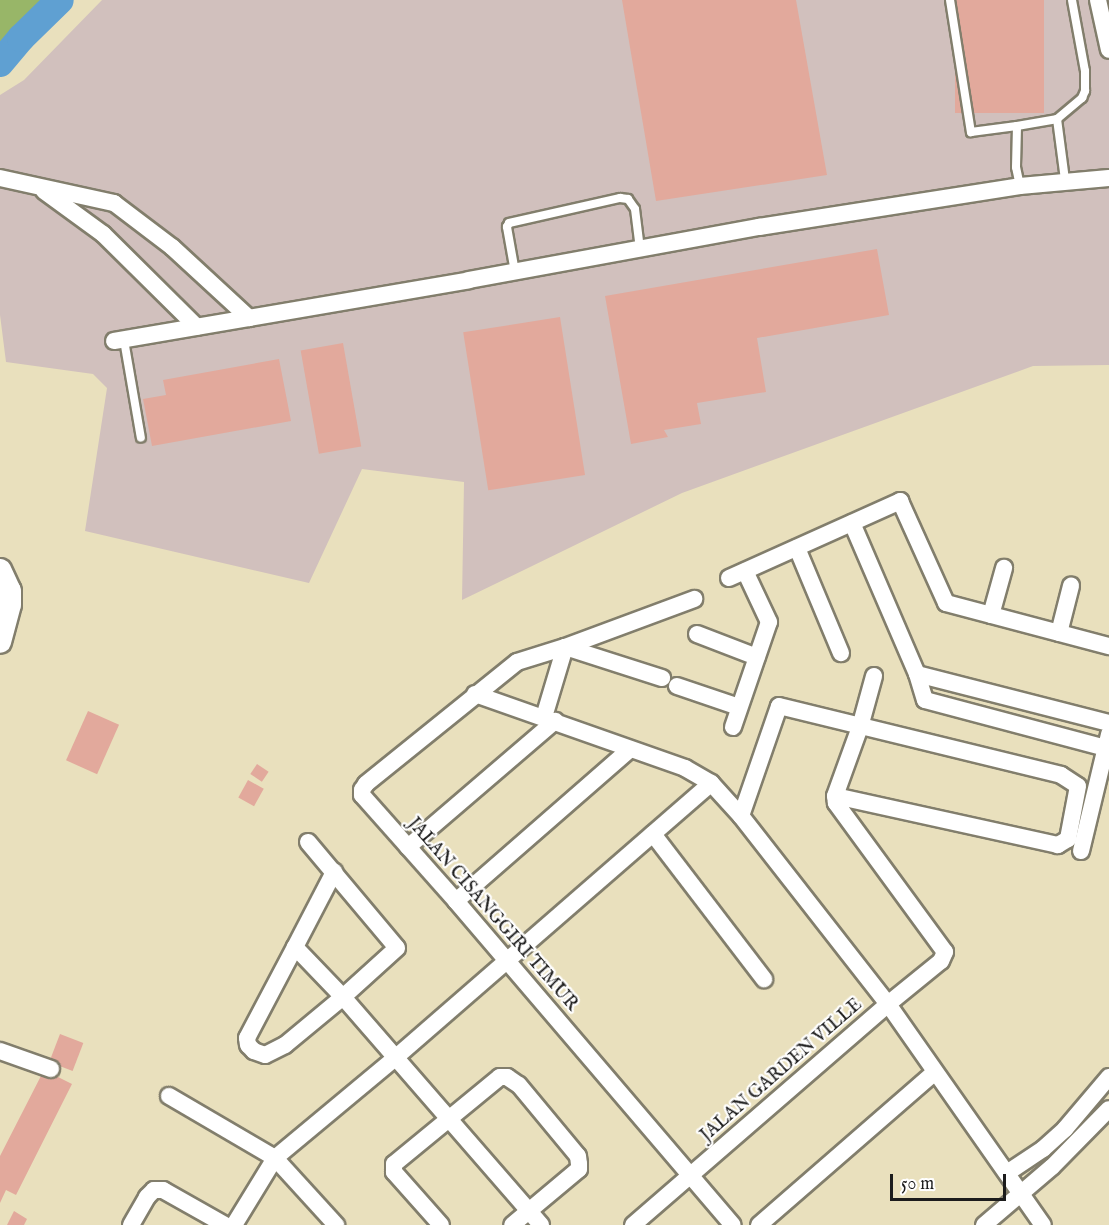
<!DOCTYPE html>
<style>
body{margin:0}
#map{position:relative;width:1109px;height:1225px;overflow:hidden;background:#e9e0bd;font-family:"IM FELL English",serif}
div>[style]{position:absolute}
.industrial>*{inset:0;background:#d1c0bd}
.forest>*{inset:0;background:#98b668}
.river>*{height:28px;margin:-14px;padding:0 14px;transform-origin:14px;border-radius:14px;background:#5fa0d2}
.building>*{inset:0;background:#e2a99c;transform-origin:0 0}
.roads{filter:drop-shadow(2px 0 #827e6c) drop-shadow(-2px 0 #827e6c) drop-shadow(0 2px #827e6c) drop-shadow(0 -2px #827e6c)}
.service>*{height:8px;margin:-4px;padding:0 4px;transform-origin:4px;border-radius:4px;background:#fff}
.minor>*{height:16px;margin:-8px;padding:0 8px;transform-origin:8px;border-radius:8px;background:#fff}
.tertiary>*{height:21px;margin:-10.5px;padding:0 10.5px;transform-origin:10.5px;border-radius:10.5px;background:#fff}
span{translate:-50% -50%;white-space:nowrap;text-align:center;line-height:1.15;-webkit-text-stroke:4.5px #fff;paint-order:stroke}
.street-label{font-size:18px;color:#1c1c1c}
.scale{position:absolute;left:890px;top:1174px;width:116px;height:27px;box-sizing:border-box;border:3px solid #1c1c1c;border-top:0;padding-left:8px;font-size:18px;line-height:21px;white-space:nowrap;color:#1c1c1c;-webkit-text-stroke:4px #fff;paint-order:stroke}
</style>
<div id="map">
<div class="industrial">
<i style="clip-path:polygon(102px 0,1109px 0,1109px 365px,1033px 366px,682px 493px,462px 600px,464px 482px,362px 469px,309px 583px,85px 531px,107px 388px,93px 374px,6px 362px,0 315px,0 95px,24px 80px)"></i>
</div>
<div class="forest">
<i style="clip-path:polygon(0 0,48px 0,0 48px)"></i>
</div>
<div class="river">
<i style="left:0;top:63px;width:33px;rotate:-50deg"></i>
<i style="left:21px;top:38px;width:54px;rotate:-44.3deg"></i>
</div>
<div class="building">
<i style="clip-path:polygon(622px 0,796px 0,827px 175px,656px 201px)"></i>
<i style="left:955px;top:0;width:89px;height:113px"></i>
<i style="clip-path:polygon(877px 249px,889px 315px,757px 338px,766px 392px,697px 403px,701px 424px,664px 430px,668px 437px,631px 444px,605px 296px)"></i>
<i style="left:560px;top:317px;width:160px;height:98px;rotate:81deg"></i>
<i style="left:343px;top:343px;width:105px;height:43px;rotate:80deg"></i>
<i style="clip-path:polygon(279px 359px,291px 421px,152px 446px,143px 399px,166px 395px,163px 380px)"></i>
<i style="left:88px;top:711px;width:34px;height:54px;rotate:24deg"></i>
<i style="left:257px;top:764px;width:14px;height:12px;rotate:34deg"></i>
<i style="left:248px;top:780px;width:18px;height:20px;rotate:29deg"></i>
<i style="left:60px;top:1034px;width:25px;height:30px;rotate:21deg"></i>
<i style="clip-path:polygon(44px 1070px,72px 1084px,16px 1195px,6px 1190px,0 1203px,0 1156px)"></i>
<i style="clip-path:polygon(14px 1211px,27px 1219px,24px 1225px,7px 1225px)"></i>
</div>
<div class="roads">
<div class="service">
<i style="left:950px;top:0;width:134px;rotate:81deg"></i>
<i style="left:971px;top:132px;width:46px;rotate:-7.4deg"></i>
<i style="left:1057px;top:119px;width:33px;rotate:-40deg"></i>
<i style="left:1082px;top:98px;width:8px;rotate:-67deg"></i>
<i style="left:1085px;top:91px;width:20px;rotate:-90deg"></i>
<i style="left:1085px;top:71px;width:72px;rotate:-100.4deg"></i>
<i style="left:1020px;top:186px;width:19px;rotate:-102deg"></i>
<i style="left:1016px;top:167px;width:41px;rotate:-88.6deg"></i>
<i style="left:1017px;top:126px;width:41px;rotate:-9.9deg"></i>
<i style="left:1057px;top:119px;width:62px;rotate:82.5deg"></i>
<i style="left:515px;top:272px;width:46px;rotate:-100.1deg"></i>
<i style="left:507px;top:227px;width:4px;rotate:-63deg"></i>
<i style="left:509px;top:223px;width:114px;rotate:-12.7deg"></i>
<i style="left:620px;top:198px;width:8px;rotate:7deg"></i>
<i style="left:628px;top:199px;width:12px;rotate:55deg"></i>
<i style="left:635px;top:209px;width:40px;rotate:82.9deg"></i>
<i style="left:124px;top:340px;width:99px;rotate:80.2deg"></i>
</div>
<div class="minor">
<i style="left:1098px;top:0;width:51px;rotate:77.6deg"></i>
<i style="left:0;top:178px;width:117px;rotate:12.4deg"></i>
<i style="left:114px;top:203px;width:73px;rotate:37.2deg"></i>
<i style="left:172px;top:247px;width:105px;rotate:42.7deg"></i>
<i style="left:44px;top:191px;width:73px;rotate:36.1deg"></i>
<i style="left:103px;top:234px;width:132px;rotate:44.7deg"></i>
<i style="left:114px;top:341px;width:360px;rotate:-9.7deg"></i>
<i style="left:469px;top:280px;width:295px;rotate:-10.4deg"></i>
<i style="left:759px;top:227px;width:264px;rotate:-8.9deg"></i>
<i style="left:1020px;top:186px;width:89px;rotate:-5.1deg"></i>
<i style="left:852px;top:523px;width:164px;rotate:66.7deg"></i>
<i style="left:917px;top:674px;width:27px;rotate:73deg"></i>
<i style="left:925px;top:700px;width:190px;rotate:14.9deg"></i>
<i style="left:797px;top:548px;width:114px;rotate:67.3deg"></i>
<i style="left:729px;top:578px;width:188px;rotate:-24.2deg"></i>
<i style="left:900px;top:501px;width:112px;rotate:65.7deg"></i>
<i style="left:946px;top:603px;width:169px;rotate:14.8deg"></i>
<i style="left:991px;top:615px;width:49px;rotate:-74.5deg"></i>
<i style="left:1059px;top:633px;width:49px;rotate:-75.7deg"></i>
<i style="left:697px;top:634px;width:64px;rotate:21deg"></i>
<i style="left:565px;top:647px;width:138px;rotate:-20.4deg"></i>
<i style="left:565px;top:647px;width:102px;rotate:17.7deg"></i>
<i style="left:917px;top:674px;width:198px;rotate:14.3deg"></i>
<i style="left:677px;top:686px;width:65px;rotate:18.7deg"></i>
<i style="left:475px;top:694px;width:223px;rotate:19.4deg"></i>
<i style="left:685px;top:768px;width:30px;rotate:30deg"></i>
<i style="left:711px;top:783px;width:45px;rotate:47.7deg"></i>
<i style="left:741px;top:816px;width:239px;rotate:52deg"></i>
<i style="left:888px;top:1004px;width:68px;rotate:-39.1deg"></i>
<i style="left:941px;top:961px;width:10px;rotate:-66deg"></i>
<i style="left:945px;top:952px;width:185px;rotate:-126.2deg"></i>
<i style="left:836px;top:803px;width:7px;rotate:-98deg"></i>
<i style="left:835px;top:796px;width:73px;rotate:-70.1deg"></i>
<i style="left:860px;top:727px;width:53px;rotate:-74.6deg"></i>
<i style="left:544px;top:717px;width:73px;rotate:-73.3deg"></i>
<i style="left:565px;top:647px;width:50px;rotate:162.6deg"></i>
<i style="left:517px;top:662px;width:194px;rotate:141.1deg"></i>
<i style="left:366px;top:784px;width:7px;rotate:124deg"></i>
<i style="left:362px;top:790px;width:5px;rotate:90deg"></i>
<i style="left:362px;top:795px;width:142px;rotate:48.4deg"></i>
<i style="left:456px;top:901px;width:426px;rotate:49.5deg"></i>
<i style="left:733px;top:727px;width:111px;rotate:-71.1deg"></i>
<i style="left:769px;top:622px;width:56px;rotate:-115.2deg"></i>
<i style="left:741px;top:816px;width:116px;rotate:-70.9deg"></i>
<i style="left:779px;top:706px;width:290px;rotate:13.7deg"></i>
<i style="left:1061px;top:775px;width:20px;rotate:33deg"></i>
<i style="left:1078px;top:786px;width:54px;rotate:100.7deg"></i>
<i style="left:1068px;top:839px;width:12px;rotate:149deg"></i>
<i style="left:1058px;top:845px;width:228px;rotate:-167.6deg"></i>
<i style="left:653px;top:834px;width:183px;rotate:52.6deg"></i>
<i style="left:308px;top:842px;width:138px;rotate:50deg"></i>
<i style="left:397px;top:948px;width:73px;rotate:137.8deg"></i>
<i style="left:343px;top:997px;width:75px;rotate:140.4deg"></i>
<i style="left:285px;top:1045px;width:22px;rotate:153deg"></i>
<i style="left:265px;top:1055px;width:12px;rotate:-160deg"></i>
<i style="left:254px;top:1051px;width:8px;rotate:-135deg"></i>
<i style="left:248px;top:1045px;width:7px;rotate:-98deg"></i>
<i style="left:247px;top:1038px;width:103px;rotate:-62.2deg"></i>
<i style="left:295px;top:947px;width:69px;rotate:46.2deg"></i>
<i style="left:343px;top:997px;width:302px;rotate:49deg"></i>
<i style="left:408px;top:847px;width:194px;rotate:-40.6deg"></i>
<i style="left:1081px;top:851px;width:120px;rotate:-76.5deg"></i>
<i style="left:456px;top:901px;width:231px;rotate:-41.1deg"></i>
<i style="left:295px;top:947px;width:85px;rotate:-62.5deg"></i>
<i style="left:0;top:1051px;width:54px;rotate:19.4deg"></i>
<i style="left:169px;top:1096px;width:123px;rotate:30.3deg"></i>
<i style="left:275px;top:1158px;width:91px;rotate:47.7deg"></i>
<i style="left:1007px;top:1173px;width:43px;rotate:-33.7deg"></i>
<i style="left:1043px;top:1149px;width:30px;rotate:-42deg"></i>
<i style="left:1065px;top:1129px;width:68px;rotate:-49.8deg"></i>
<i style="left:131px;top:1225px;width:32px;rotate:-60deg"></i>
<i style="left:147px;top:1197px;width:10px;rotate:-45deg"></i>
<i style="left:154px;top:1190px;width:9px"></i>
<i style="left:163px;top:1190px;width:71px;rotate:29.4deg"></i>
<i style="left:234px;top:1225px;width:79px;rotate:-58.5deg"></i>
<i style="left:275px;top:1158px;width:156px;rotate:-39.8deg"></i>
<i style="left:395px;top:1058px;width:419px;rotate:-41deg"></i>
<i style="left:441px;top:1225px;width:71px;rotate:-131.6deg"></i>
<i style="left:394px;top:1172px;width:8px;rotate:-90deg"></i>
<i style="left:394px;top:1164px;width:137px;rotate:-39.4deg"></i>
<i style="left:500px;top:1077px;width:7px"></i>
<i style="left:507px;top:1077px;width:14px;rotate:34deg"></i>
<i style="left:519px;top:1085px;width:92px;rotate:50.3deg"></i>
<i style="left:578px;top:1156px;width:8px;rotate:83deg"></i>
<i style="left:579px;top:1164px;width:5px;rotate:90deg"></i>
<i style="left:579px;top:1169px;width:87px;rotate:140.1deg"></i>
<i style="left:633px;top:1225px;width:337px;rotate:-40.9deg"></i>
<i style="left:888px;top:1004px;width:270px;rotate:55deg"></i>
<i style="left:759px;top:1225px;width:233px;rotate:-41deg"></i>
<i style="left:984px;top:1225px;width:89px;rotate:-40.5deg"></i>
<i style="left:1052px;top:1167px;width:81px;rotate:-45.5deg"></i>
</div>
<div class="tertiary">
<i style="left:0;top:569px;width:23px;rotate:65deg"></i>
<i style="left:10px;top:590px;width:14px;rotate:90deg"></i>
<i style="left:10px;top:604px;width:39px;rotate:105deg"></i>
</div>
</div>
<div class="street-label">
<span style="left:492px;top:915px;rotate:49deg">JALAN CISANGGIRI TIMUR</span>
<span style="left:782px;top:1071px;rotate:-41deg">JALAN GARDEN VILLE</span>
</div>
<div class="scale">50 m</div>
</div>
